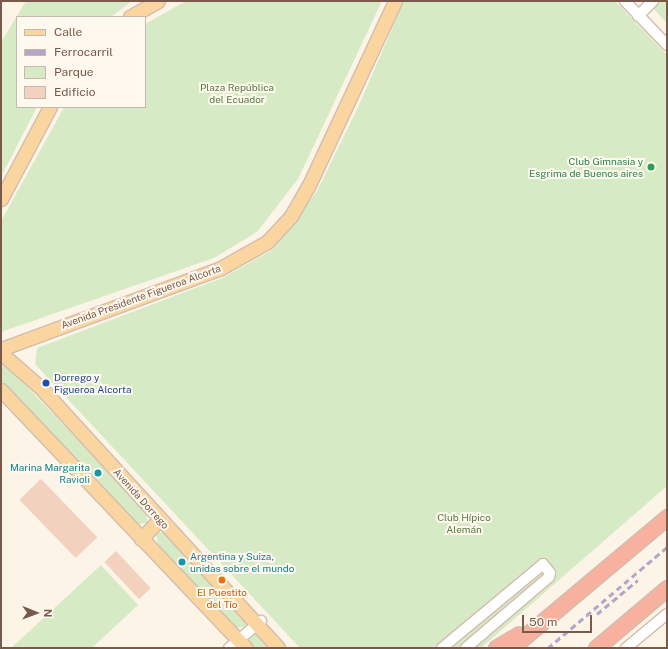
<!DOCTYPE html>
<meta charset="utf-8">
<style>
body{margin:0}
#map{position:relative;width:668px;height:649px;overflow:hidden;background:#fdf4e8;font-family:"Public Sans",sans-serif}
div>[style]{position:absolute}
.green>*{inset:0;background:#d6ebc5}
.building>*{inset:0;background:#f3d1bf;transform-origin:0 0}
.roads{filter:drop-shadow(1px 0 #d2bdaf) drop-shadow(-1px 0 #d2bdaf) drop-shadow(0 1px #d2bdaf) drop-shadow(0 -1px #d2bdaf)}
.minor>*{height:10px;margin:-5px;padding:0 5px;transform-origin:5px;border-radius:5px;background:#fff}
.major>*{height:13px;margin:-6.5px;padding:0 6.5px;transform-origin:6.5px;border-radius:6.5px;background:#fbd5a0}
.highway>*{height:15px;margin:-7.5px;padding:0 7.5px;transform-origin:7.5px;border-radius:7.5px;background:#f7b19e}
.rail>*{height:3px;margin-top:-1.5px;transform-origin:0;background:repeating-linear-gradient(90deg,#b6a5c8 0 6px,transparent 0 10px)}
.dots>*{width:11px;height:11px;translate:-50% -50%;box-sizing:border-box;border:2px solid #fff8ee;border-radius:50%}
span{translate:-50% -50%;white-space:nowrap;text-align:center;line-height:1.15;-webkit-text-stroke:4px #fff8ee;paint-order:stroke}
.park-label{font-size:10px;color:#567d42}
.leisure-label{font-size:10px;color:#27864d}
.right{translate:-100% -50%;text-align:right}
.street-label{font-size:10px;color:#78594b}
.transit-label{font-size:10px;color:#164399}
.left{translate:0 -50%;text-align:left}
.culture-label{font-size:10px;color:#0d838f}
.food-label{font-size:10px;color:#c56008}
.frame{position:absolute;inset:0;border:2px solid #78594b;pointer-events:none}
.legend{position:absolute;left:16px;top:16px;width:130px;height:92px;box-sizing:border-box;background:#fff8ee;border:1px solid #c9b8ad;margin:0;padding:5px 7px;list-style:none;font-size:12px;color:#78594b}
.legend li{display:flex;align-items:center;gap:8px;height:20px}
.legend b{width:20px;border:1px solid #c9b8ad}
.north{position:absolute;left:16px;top:593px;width:40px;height:40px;-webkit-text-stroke:3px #fff8ee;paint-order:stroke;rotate:91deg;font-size:11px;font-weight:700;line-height:16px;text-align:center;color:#78594b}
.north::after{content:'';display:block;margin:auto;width:14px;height:18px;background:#78594b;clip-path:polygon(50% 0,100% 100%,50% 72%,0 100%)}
.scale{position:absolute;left:522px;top:615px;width:70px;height:18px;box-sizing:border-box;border:2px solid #78594b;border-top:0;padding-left:5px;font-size:12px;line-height:14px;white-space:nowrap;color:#78594b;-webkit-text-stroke:3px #fff8ee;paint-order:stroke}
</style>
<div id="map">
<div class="green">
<i style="clip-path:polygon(26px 1px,132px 1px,111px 17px,17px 17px,17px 107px,37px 107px,1px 177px,1px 42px)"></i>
<i style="clip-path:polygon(186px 1px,382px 1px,298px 179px,257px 232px,214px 258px,1px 332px,1px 221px,62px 111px,64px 107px,145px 107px,145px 24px)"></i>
<i style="clip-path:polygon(404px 1px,615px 1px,667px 55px,667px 486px,481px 648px,300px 648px,35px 364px,37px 348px,222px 278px,272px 250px,317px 191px,359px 105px)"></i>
<i style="clip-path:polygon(646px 1px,667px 1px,667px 23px)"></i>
<i style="clip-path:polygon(1px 365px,16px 375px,147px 513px,147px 523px,138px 524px,1px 382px)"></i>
<i style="clip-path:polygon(163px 532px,248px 622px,245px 627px,235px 628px,158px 546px,156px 534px)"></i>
<i style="clip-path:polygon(101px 565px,138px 605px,92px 648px,11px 648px)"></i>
<i style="clip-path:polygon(254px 632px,258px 633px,271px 648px,254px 648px,248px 641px)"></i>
</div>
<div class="building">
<i style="left:41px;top:479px;width:81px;height:30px;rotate:46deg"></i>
<i style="left:116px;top:551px;width:51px;height:16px;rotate:47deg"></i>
</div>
<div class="roads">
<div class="minor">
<i style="left:625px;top:1px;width:61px;rotate:46.3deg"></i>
<i style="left:638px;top:16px;width:21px;rotate:-45deg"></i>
<i style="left:229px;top:648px;width:42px;rotate:-40.2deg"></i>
<i style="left:442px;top:648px;width:131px;rotate:-39.7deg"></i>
<i style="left:543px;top:564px;width:11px;rotate:52deg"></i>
<i style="left:550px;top:573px;width:4px;rotate:104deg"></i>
<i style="left:549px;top:577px;width:109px;rotate:139.5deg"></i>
<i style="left:626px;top:648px;width:53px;rotate:-39.7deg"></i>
</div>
<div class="major">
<i style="left:130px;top:17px;width:32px;rotate:-30deg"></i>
<i style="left:1px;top:199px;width:104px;rotate:-62deg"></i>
<i style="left:1px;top:349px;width:232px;rotate:-20.2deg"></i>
<i style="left:219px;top:269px;width:55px;rotate:-29.4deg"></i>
<i style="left:267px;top:242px;width:35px;rotate:-47deg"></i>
<i style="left:291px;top:216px;width:34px;rotate:-60deg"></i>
<i style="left:308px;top:187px;width:205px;rotate:-64.9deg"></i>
<i style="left:1px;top:353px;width:53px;rotate:41.2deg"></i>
<i style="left:41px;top:388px;width:352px;rotate:47.6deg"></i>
<i style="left:1px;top:390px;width:356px;rotate:46.5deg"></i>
<i style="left:141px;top:539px;width:26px;rotate:-47deg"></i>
</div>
<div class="highway">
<i style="left:496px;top:648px;width:26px;rotate:-31deg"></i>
<i style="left:511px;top:648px;width:204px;rotate:-40deg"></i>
<i style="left:596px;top:648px;width:93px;rotate:-40.2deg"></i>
</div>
</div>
<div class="rail">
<i style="left:597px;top:614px;width:53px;rotate:-39.7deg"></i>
<i style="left:548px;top:648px;width:156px;rotate:-40.3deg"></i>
</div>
<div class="dots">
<i style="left:651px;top:167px;background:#2e9e5b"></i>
<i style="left:46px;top:383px;background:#1a4fb4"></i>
<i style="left:98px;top:473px;background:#0f9aa8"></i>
<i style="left:182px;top:562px;background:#0f9aa8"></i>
<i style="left:222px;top:580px;background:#e8710a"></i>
</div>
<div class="park-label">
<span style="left:237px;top:93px">Plaza República<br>del Ecuador</span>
<span style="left:464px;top:523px">Club Hípico<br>Alemán</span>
</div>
<div class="leisure-label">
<span class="right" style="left:643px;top:167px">Club Gimnasia y<br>Esgrima de Buenos aires</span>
</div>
<div class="street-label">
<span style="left:141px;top:297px;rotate:-20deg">Avenida Presidente Figueroa Alcorta</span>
<span style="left:141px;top:499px;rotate:48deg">Avenida Dorrego</span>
</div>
<div class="transit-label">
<span class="left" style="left:54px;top:383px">Dorrego y<br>Figueroa Alcorta</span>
</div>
<div class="culture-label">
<span class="right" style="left:90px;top:473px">Marina Margarita<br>Ravioli</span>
<span class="left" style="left:190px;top:562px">Argentina y Suiza,<br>unidas sobre el mundo</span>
</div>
<div class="food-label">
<span style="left:222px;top:598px">El Puestito<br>del Tío</span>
</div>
<div class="frame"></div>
<ul class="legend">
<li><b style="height:5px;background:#fbd5a0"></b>Calle</li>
<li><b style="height:5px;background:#b6a5c8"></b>Ferrocarril</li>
<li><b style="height:11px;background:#d6ebc5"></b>Parque</li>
<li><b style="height:11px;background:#f3d1bf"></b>Edificio</li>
</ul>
<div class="north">N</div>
<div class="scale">50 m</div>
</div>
